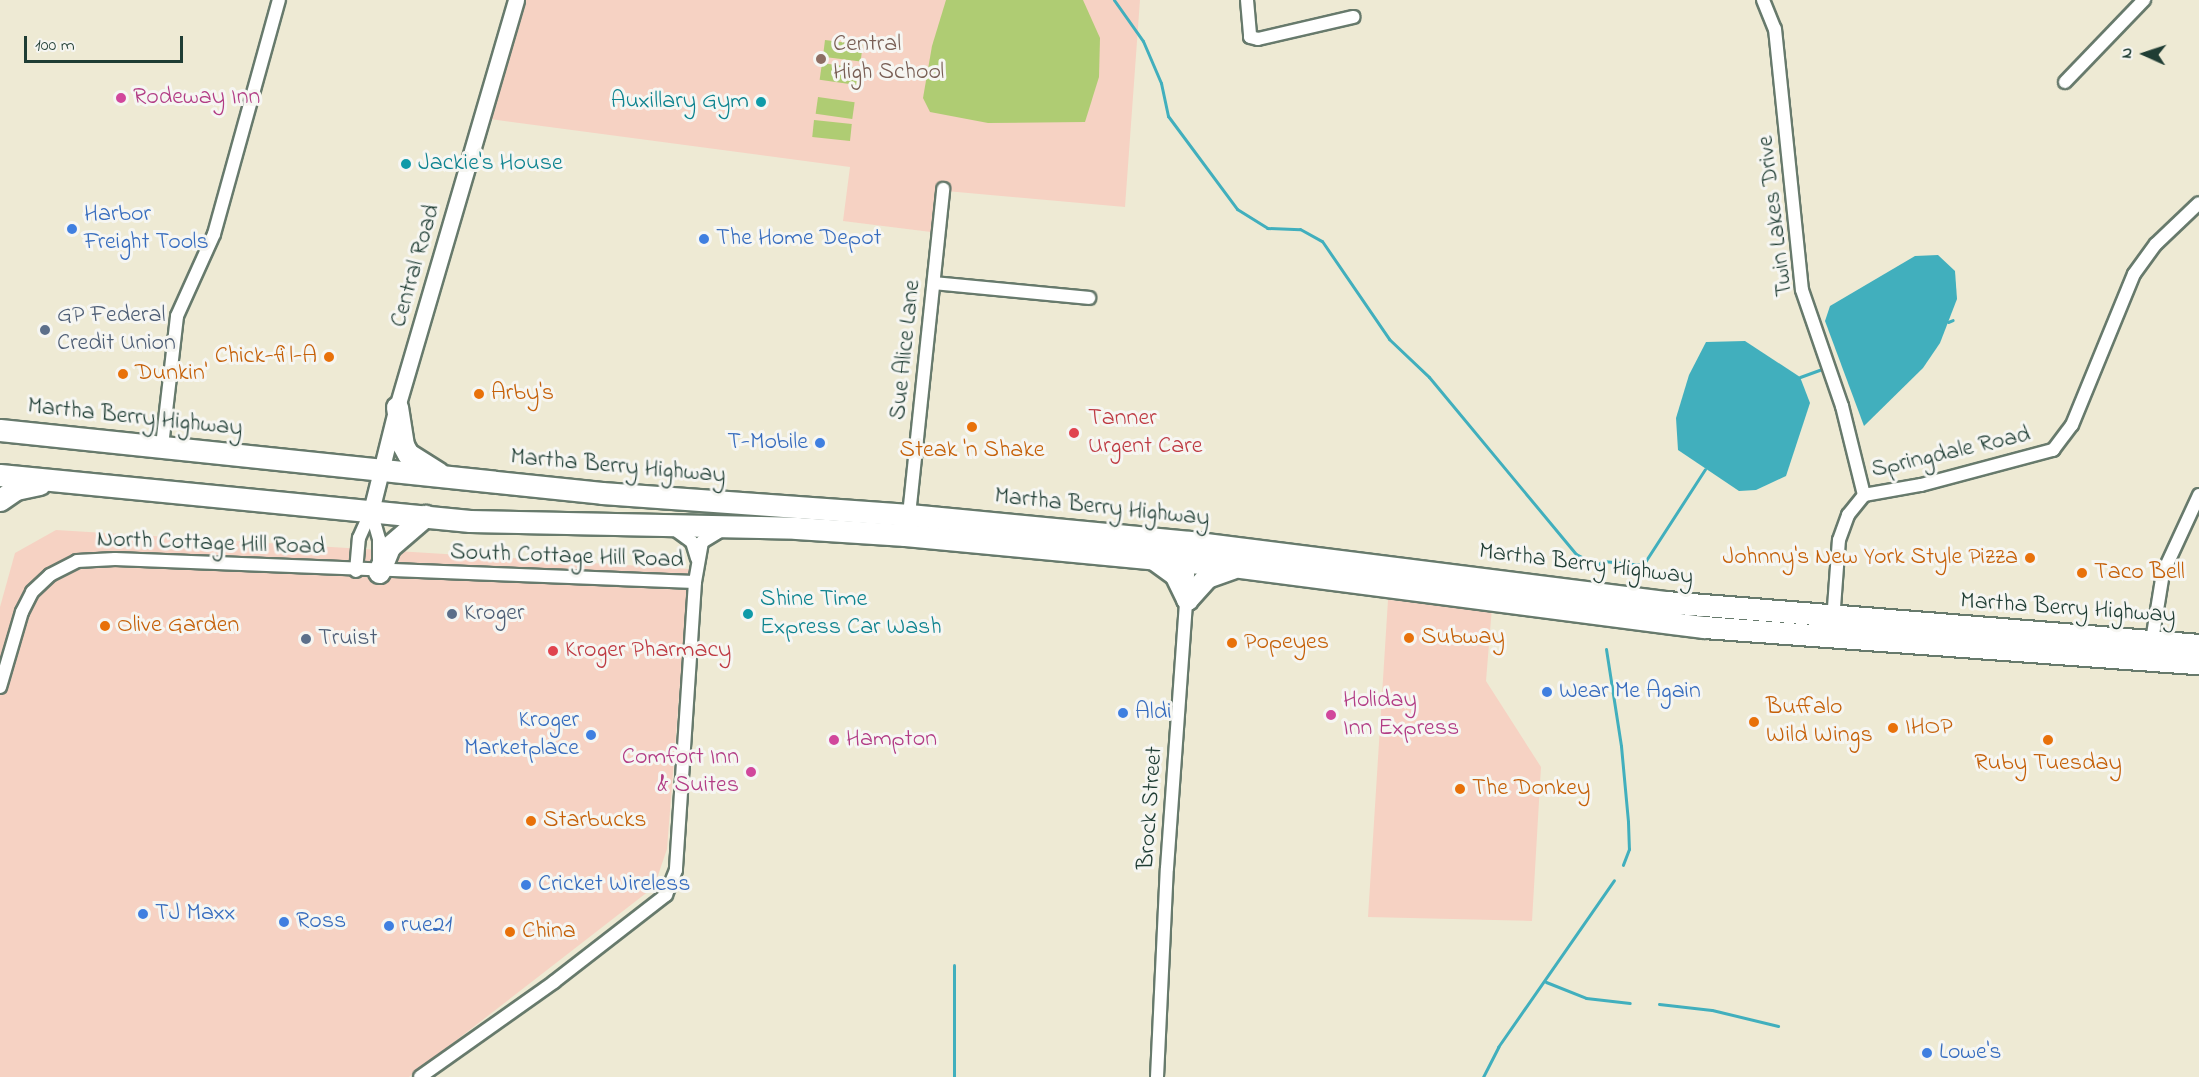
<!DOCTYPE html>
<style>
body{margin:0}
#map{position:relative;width:2199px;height:1077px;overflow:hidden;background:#eeead4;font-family:"Indie Flower",sans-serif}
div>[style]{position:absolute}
.built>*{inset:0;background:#f6d2c3}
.green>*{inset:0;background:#afcc73;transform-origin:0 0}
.water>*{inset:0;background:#41afbd}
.stream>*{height:3px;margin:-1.5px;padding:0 1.5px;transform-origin:1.5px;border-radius:1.5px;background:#41afbd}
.roads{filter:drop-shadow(2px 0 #677a6c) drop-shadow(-2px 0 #677a6c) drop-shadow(0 2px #677a6c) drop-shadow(0 -2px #677a6c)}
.minor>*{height:12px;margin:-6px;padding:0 6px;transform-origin:6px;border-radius:6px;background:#fff}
.tertiary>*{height:15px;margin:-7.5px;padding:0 7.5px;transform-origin:7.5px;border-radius:7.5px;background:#fff}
.trunk>*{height:21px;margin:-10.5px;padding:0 10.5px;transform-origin:10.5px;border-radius:10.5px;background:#fff}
.dots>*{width:16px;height:16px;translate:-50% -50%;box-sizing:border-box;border:3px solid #f6f6f2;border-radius:50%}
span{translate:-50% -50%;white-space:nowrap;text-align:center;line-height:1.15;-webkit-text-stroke:6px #f6f6f2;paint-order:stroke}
.education-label{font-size:24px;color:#785e54}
.left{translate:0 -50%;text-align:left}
.hotel-label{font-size:24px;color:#b23c85}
.right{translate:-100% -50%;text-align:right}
.culture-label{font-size:24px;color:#0d838f}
.shop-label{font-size:24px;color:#366cbe}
.street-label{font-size:24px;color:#1f3d34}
.service-label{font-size:24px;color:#4e5e75}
.food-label{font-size:24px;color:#c56008}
.health-label{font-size:24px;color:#be3a42}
.north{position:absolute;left:2115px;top:24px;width:60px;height:60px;-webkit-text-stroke:4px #f6f6f2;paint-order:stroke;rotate:273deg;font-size:16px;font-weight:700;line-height:24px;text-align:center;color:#1f3d34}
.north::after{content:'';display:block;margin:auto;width:21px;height:27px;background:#1f3d34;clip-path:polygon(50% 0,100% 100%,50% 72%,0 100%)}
.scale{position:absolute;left:24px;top:36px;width:159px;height:27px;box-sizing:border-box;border:3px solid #1f3d34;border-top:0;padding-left:8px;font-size:18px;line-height:21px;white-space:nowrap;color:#1f3d34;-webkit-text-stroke:4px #f6f6f2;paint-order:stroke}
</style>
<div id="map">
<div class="built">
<i style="clip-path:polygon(523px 0,1140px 0,1125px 207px,935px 190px,931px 232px,843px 221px,850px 167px,490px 119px)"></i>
<i style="clip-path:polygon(56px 530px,689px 569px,667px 849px,654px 887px,409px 1077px,0 1077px,0 607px,15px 553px)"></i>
<i style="clip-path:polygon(1388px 600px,1492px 607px,1486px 681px,1541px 767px,1532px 921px,1368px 917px)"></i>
</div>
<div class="green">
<i style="clip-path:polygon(946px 0,1083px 0,1100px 38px,1099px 77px,1085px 122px,988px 123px,930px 112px,923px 98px,932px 46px)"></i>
<i style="left:825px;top:40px;width:38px;height:17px;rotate:7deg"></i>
<i style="left:822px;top:63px;width:37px;height:17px;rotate:8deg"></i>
<i style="left:818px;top:97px;width:37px;height:17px;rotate:8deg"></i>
<i style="left:814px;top:120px;width:38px;height:17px;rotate:6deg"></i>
</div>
<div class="water">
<i style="clip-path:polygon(1938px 255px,1955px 271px,1957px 299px,1940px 343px,1923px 368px,1864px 426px,1825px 321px,1830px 306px,1915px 256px)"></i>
<i style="clip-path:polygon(1745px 341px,1800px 377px,1810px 403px,1786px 476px,1756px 490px,1739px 491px,1678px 450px,1676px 418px,1689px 375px,1706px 342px)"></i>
</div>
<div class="stream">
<i style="left:1114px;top:0;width:50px;rotate:54.7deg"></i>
<i style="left:1143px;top:41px;width:46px;rotate:66.8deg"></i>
<i style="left:1161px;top:83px;width:34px;rotate:78deg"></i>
<i style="left:1168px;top:116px;width:116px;rotate:53.4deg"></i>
<i style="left:1237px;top:209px;width:36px;rotate:32deg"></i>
<i style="left:1267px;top:228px;width:33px;rotate:2deg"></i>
<i style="left:1300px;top:229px;width:25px;rotate:29deg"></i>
<i style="left:1322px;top:241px;width:119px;rotate:55.6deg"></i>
<i style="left:1389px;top:339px;width:55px;rotate:43.5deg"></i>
<i style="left:1429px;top:377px;width:230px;rotate:50.3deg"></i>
<i style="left:1576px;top:554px;width:24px;rotate:28deg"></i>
<i style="left:1597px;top:565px;width:7px;rotate:-34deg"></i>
<i style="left:1603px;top:561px;width:40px;rotate:5.7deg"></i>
<i style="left:1643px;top:565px;width:114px;rotate:-57.1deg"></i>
<i style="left:1948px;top:322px;width:5px;rotate:-22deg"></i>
<i style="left:1800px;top:377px;width:27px;rotate:-20deg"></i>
<i style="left:1606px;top:649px;width:98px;rotate:81.2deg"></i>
<i style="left:1621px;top:746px;width:76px;rotate:84.7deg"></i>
<i style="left:1628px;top:822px;width:27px;rotate:88deg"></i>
<i style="left:1629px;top:849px;width:17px;rotate:111deg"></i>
<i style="left:1546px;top:982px;width:43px;rotate:21.8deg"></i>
<i style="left:1586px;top:998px;width:44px;rotate:6.5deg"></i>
<i style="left:1659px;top:1004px;width:53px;rotate:6.5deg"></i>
<i style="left:1712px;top:1010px;width:68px;rotate:13.6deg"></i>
<i style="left:954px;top:1077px;width:112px;rotate:-90deg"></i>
<i style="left:1483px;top:1077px;width:34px;rotate:-63deg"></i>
<i style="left:1498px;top:1047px;width:203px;rotate:-55.2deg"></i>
</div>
<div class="roads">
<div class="minor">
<i style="left:1247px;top:0;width:37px;rotate:85deg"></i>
<i style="left:1250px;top:37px;width:8px;rotate:14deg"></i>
<i style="left:1258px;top:39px;width:98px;rotate:-13deg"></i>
<i style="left:1763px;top:0;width:31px;rotate:68deg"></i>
<i style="left:1775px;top:29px;width:262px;rotate:84.1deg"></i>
<i style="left:1802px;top:290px;width:123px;rotate:71deg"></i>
<i style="left:1842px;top:406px;width:92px;rotate:76.1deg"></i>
<i style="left:2065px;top:82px;width:114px;rotate:-46.1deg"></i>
<i style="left:934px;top:283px;width:156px;rotate:5.5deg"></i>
<i style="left:162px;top:446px;width:131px;rotate:-83.4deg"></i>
<i style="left:177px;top:316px;width:90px;rotate:-65.7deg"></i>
<i style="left:214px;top:234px;width:243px;rotate:-74.5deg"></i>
<i style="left:371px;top:511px;width:29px;rotate:74deg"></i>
<i style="left:379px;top:539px;width:21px;rotate:90deg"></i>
<i style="left:909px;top:515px;width:328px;rotate:-84deg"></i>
<i style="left:674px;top:529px;width:22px;rotate:36deg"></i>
<i style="left:692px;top:542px;width:17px;rotate:73deg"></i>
<i style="left:356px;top:571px;width:33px;rotate:-85deg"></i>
<i style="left:359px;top:538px;width:30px;rotate:-66deg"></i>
<i style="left:695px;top:582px;width:41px;rotate:-80.1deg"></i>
<i style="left:702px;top:542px;width:23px;rotate:-31deg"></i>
<i style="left:1833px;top:621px;width:81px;rotate:-85.8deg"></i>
<i style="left:1839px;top:540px;width:27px;rotate:-70deg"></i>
<i style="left:1848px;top:515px;width:26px;rotate:-51deg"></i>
<i style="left:1864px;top:495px;width:58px;rotate:-10deg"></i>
<i style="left:1921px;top:485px;width:137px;rotate:-14.9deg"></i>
<i style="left:2053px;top:450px;width:31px;rotate:-53deg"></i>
<i style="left:2072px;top:425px;width:163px;rotate:-67.7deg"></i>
<i style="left:2134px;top:274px;width:37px;rotate:-54deg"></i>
<i style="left:2156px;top:244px;width:59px;rotate:-43.6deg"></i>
<i style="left:2151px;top:647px;width:75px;rotate:-80.8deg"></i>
<i style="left:2163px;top:573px;width:86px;rotate:-65.2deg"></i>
<i style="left:0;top:687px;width:78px;rotate:-73.7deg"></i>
<i style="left:22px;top:612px;width:22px;rotate:-63deg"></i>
<i style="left:32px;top:592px;width:25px;rotate:-43deg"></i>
<i style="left:50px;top:575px;width:30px;rotate:-27deg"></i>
<i style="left:77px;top:561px;width:38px;rotate:-3deg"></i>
<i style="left:115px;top:559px;width:580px;rotate:2.27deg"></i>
<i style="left:695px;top:582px;width:289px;rotate:93.8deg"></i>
<i style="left:676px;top:870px;width:27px;rotate:112deg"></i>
<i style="left:666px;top:895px;width:142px;rotate:142.2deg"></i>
<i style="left:554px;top:982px;width:164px;rotate:144.7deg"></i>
<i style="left:1157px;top:1077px;width:209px;rotate:-87.3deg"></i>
<i style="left:1167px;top:868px;width:311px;rotate:-85.9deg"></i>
</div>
<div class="tertiary">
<i style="left:371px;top:511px;width:107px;rotate:-76deg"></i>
<i style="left:397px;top:407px;width:424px;rotate:-73.7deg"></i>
</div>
<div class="trunk">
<i style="left:397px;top:407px;width:38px;rotate:81deg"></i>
<i style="left:403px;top:445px;width:10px;rotate:61deg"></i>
<i style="left:408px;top:454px;width:36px;rotate:32deg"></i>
<i style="left:0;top:430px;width:605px;rotate:5.97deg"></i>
<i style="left:602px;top:493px;width:308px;rotate:4.1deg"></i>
<i style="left:909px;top:515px;width:282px;rotate:5.5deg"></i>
<i style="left:1190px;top:542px;width:480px;rotate:7.2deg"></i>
<i style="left:1666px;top:602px;width:535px;rotate:4.61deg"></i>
<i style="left:0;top:475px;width:472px;rotate:5.6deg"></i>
<i style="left:470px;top:521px;width:326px;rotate:1.2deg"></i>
<i style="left:796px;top:528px;width:109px;rotate:3.7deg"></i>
<i style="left:905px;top:535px;width:329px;rotate:5.4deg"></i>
<i style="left:1233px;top:566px;width:475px;rotate:7.4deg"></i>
<i style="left:1704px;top:627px;width:496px;rotate:4.2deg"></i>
<i style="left:0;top:500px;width:19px;rotate:-35deg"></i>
<i style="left:16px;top:489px;width:24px;rotate:-12deg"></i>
<i style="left:1154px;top:559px;width:26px;rotate:36deg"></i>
<i style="left:1175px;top:574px;width:28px;rotate:64deg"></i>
<i style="left:379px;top:572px;width:27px;rotate:-68deg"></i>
<i style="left:389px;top:547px;width:48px;rotate:-40.7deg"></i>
<i style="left:1187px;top:599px;width:30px;rotate:-48deg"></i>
<i style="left:1207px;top:577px;width:27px;rotate:-20deg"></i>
</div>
</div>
<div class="dots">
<i style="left:821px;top:59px;background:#8d6e63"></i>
<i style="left:121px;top:98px;background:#d1479c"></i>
<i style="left:761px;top:102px;background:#0f9aa8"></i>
<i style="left:406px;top:164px;background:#0f9aa8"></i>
<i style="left:72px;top:229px;background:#3f7fe0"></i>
<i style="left:704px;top:239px;background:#3f7fe0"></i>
<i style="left:45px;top:330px;background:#5c6f8a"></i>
<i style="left:329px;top:357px;background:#e8710a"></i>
<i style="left:123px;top:374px;background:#e8710a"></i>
<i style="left:479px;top:394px;background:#e8710a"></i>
<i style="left:972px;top:427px;background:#e8710a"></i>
<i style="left:1074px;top:433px;background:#e0444e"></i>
<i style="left:820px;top:443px;background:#3f7fe0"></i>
<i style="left:2030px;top:558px;background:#e8710a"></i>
<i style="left:2082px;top:573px;background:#e8710a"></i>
<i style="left:452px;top:614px;background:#5c6f8a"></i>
<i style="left:748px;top:614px;background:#0f9aa8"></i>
<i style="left:105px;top:626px;background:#e8710a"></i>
<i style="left:1409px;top:638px;background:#e8710a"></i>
<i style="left:306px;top:639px;background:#5c6f8a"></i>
<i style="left:1232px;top:643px;background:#e8710a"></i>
<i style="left:553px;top:651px;background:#e0444e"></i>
<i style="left:1547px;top:692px;background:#3f7fe0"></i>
<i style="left:1123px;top:713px;background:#3f7fe0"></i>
<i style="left:1331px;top:715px;background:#d1479c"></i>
<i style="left:1754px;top:722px;background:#e8710a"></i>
<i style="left:1893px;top:728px;background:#e8710a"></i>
<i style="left:591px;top:735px;background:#3f7fe0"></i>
<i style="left:834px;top:740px;background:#d1479c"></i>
<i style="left:2048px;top:740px;background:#e8710a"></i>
<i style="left:751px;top:772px;background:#d1479c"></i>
<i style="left:1460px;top:789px;background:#e8710a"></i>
<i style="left:531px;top:821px;background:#e8710a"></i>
<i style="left:526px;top:885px;background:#3f7fe0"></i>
<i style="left:143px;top:914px;background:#3f7fe0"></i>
<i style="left:284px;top:922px;background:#3f7fe0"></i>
<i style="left:389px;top:926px;background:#3f7fe0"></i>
<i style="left:510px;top:932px;background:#e8710a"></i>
<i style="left:1927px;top:1053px;background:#3f7fe0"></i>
</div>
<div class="education-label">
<span class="left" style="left:833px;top:59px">Central<br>High School</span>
</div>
<div class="hotel-label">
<span class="left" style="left:133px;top:98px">Rodeway Inn</span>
<span class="left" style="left:1343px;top:715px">Holiday<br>Inn Express</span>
<span class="left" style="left:846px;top:740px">Hampton</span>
<span class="right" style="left:739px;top:772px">Comfort Inn<br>&amp; Suites</span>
</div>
<div class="culture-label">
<span class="right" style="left:749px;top:102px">Auxillary Gym</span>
<span class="left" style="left:418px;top:164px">Jackie's House</span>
<span class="left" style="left:760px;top:614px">Shine Time<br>Express Car Wash</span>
</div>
<div class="shop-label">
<span class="left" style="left:84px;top:229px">Harbor<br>Freight Tools</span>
<span class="left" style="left:716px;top:239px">The Home Depot</span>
<span class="right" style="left:808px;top:443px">T-Mobile</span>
<span class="left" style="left:1559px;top:692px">Wear Me Again</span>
<span class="left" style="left:1135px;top:713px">Aldi</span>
<span class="right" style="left:579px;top:735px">Kroger<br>Marketplace</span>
<span class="left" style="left:538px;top:885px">Cricket Wireless</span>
<span class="left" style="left:155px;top:914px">TJ Maxx</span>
<span class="left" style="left:296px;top:922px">Ross</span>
<span class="left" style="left:401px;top:926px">rue21</span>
<span class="left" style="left:1939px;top:1053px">Lowe's</span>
</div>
<div class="street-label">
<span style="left:1776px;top:216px;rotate:-97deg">Twin Lakes Drive</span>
<span style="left:416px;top:266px;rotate:-74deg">Central Road</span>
<span style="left:906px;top:350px;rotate:-84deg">Sue Alice Lane</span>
<span style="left:135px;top:418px;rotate:6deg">Martha Berry Highway</span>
<span style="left:1951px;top:453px;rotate:-13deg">Springdale Road</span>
<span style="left:618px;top:467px;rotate:5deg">Martha Berry Highway</span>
<span style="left:1102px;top:508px;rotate:6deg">Martha Berry Highway</span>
<span style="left:211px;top:544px;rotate:2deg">North Cottage Hill Road</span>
<span style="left:567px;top:557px;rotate:2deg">South Cottage Hill Road</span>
<span style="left:1586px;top:565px;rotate:7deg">Martha Berry Highway</span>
<span style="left:2068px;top:609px;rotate:4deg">Martha Berry Highway</span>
<span style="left:1151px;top:808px;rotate:-86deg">Brock Street</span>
</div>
<div class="service-label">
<span class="left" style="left:57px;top:330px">GP Federal<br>Credit Union</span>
<span class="left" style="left:464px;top:614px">Kroger</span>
<span class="left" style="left:318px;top:639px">Truist</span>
</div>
<div class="food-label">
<span class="right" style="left:317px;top:357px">Chick-fil-A</span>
<span class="left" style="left:135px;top:374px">Dunkin'</span>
<span class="left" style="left:491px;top:394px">Arby's</span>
<span style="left:972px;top:451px">Steak 'n Shake</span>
<span class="right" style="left:2018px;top:558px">Johnny's New York Style Pizza</span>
<span class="left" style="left:2094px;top:573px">Taco Bell</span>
<span class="left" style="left:117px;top:626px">Olive Garden</span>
<span class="left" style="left:1421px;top:638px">Subway</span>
<span class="left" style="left:1244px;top:643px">Popeyes</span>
<span class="left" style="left:1766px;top:722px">Buffalo<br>Wild Wings</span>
<span class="left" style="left:1905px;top:728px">IHOP</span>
<span style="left:2048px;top:764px">Ruby Tuesday</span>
<span class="left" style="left:1472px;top:789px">The Donkey</span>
<span class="left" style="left:543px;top:821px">Starbucks</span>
<span class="left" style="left:522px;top:932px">China</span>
</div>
<div class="health-label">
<span class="left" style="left:1088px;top:433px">Tanner<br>Urgent Care</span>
<span class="left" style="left:565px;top:651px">Kroger Pharmacy</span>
</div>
<div class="north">N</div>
<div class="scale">100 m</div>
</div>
